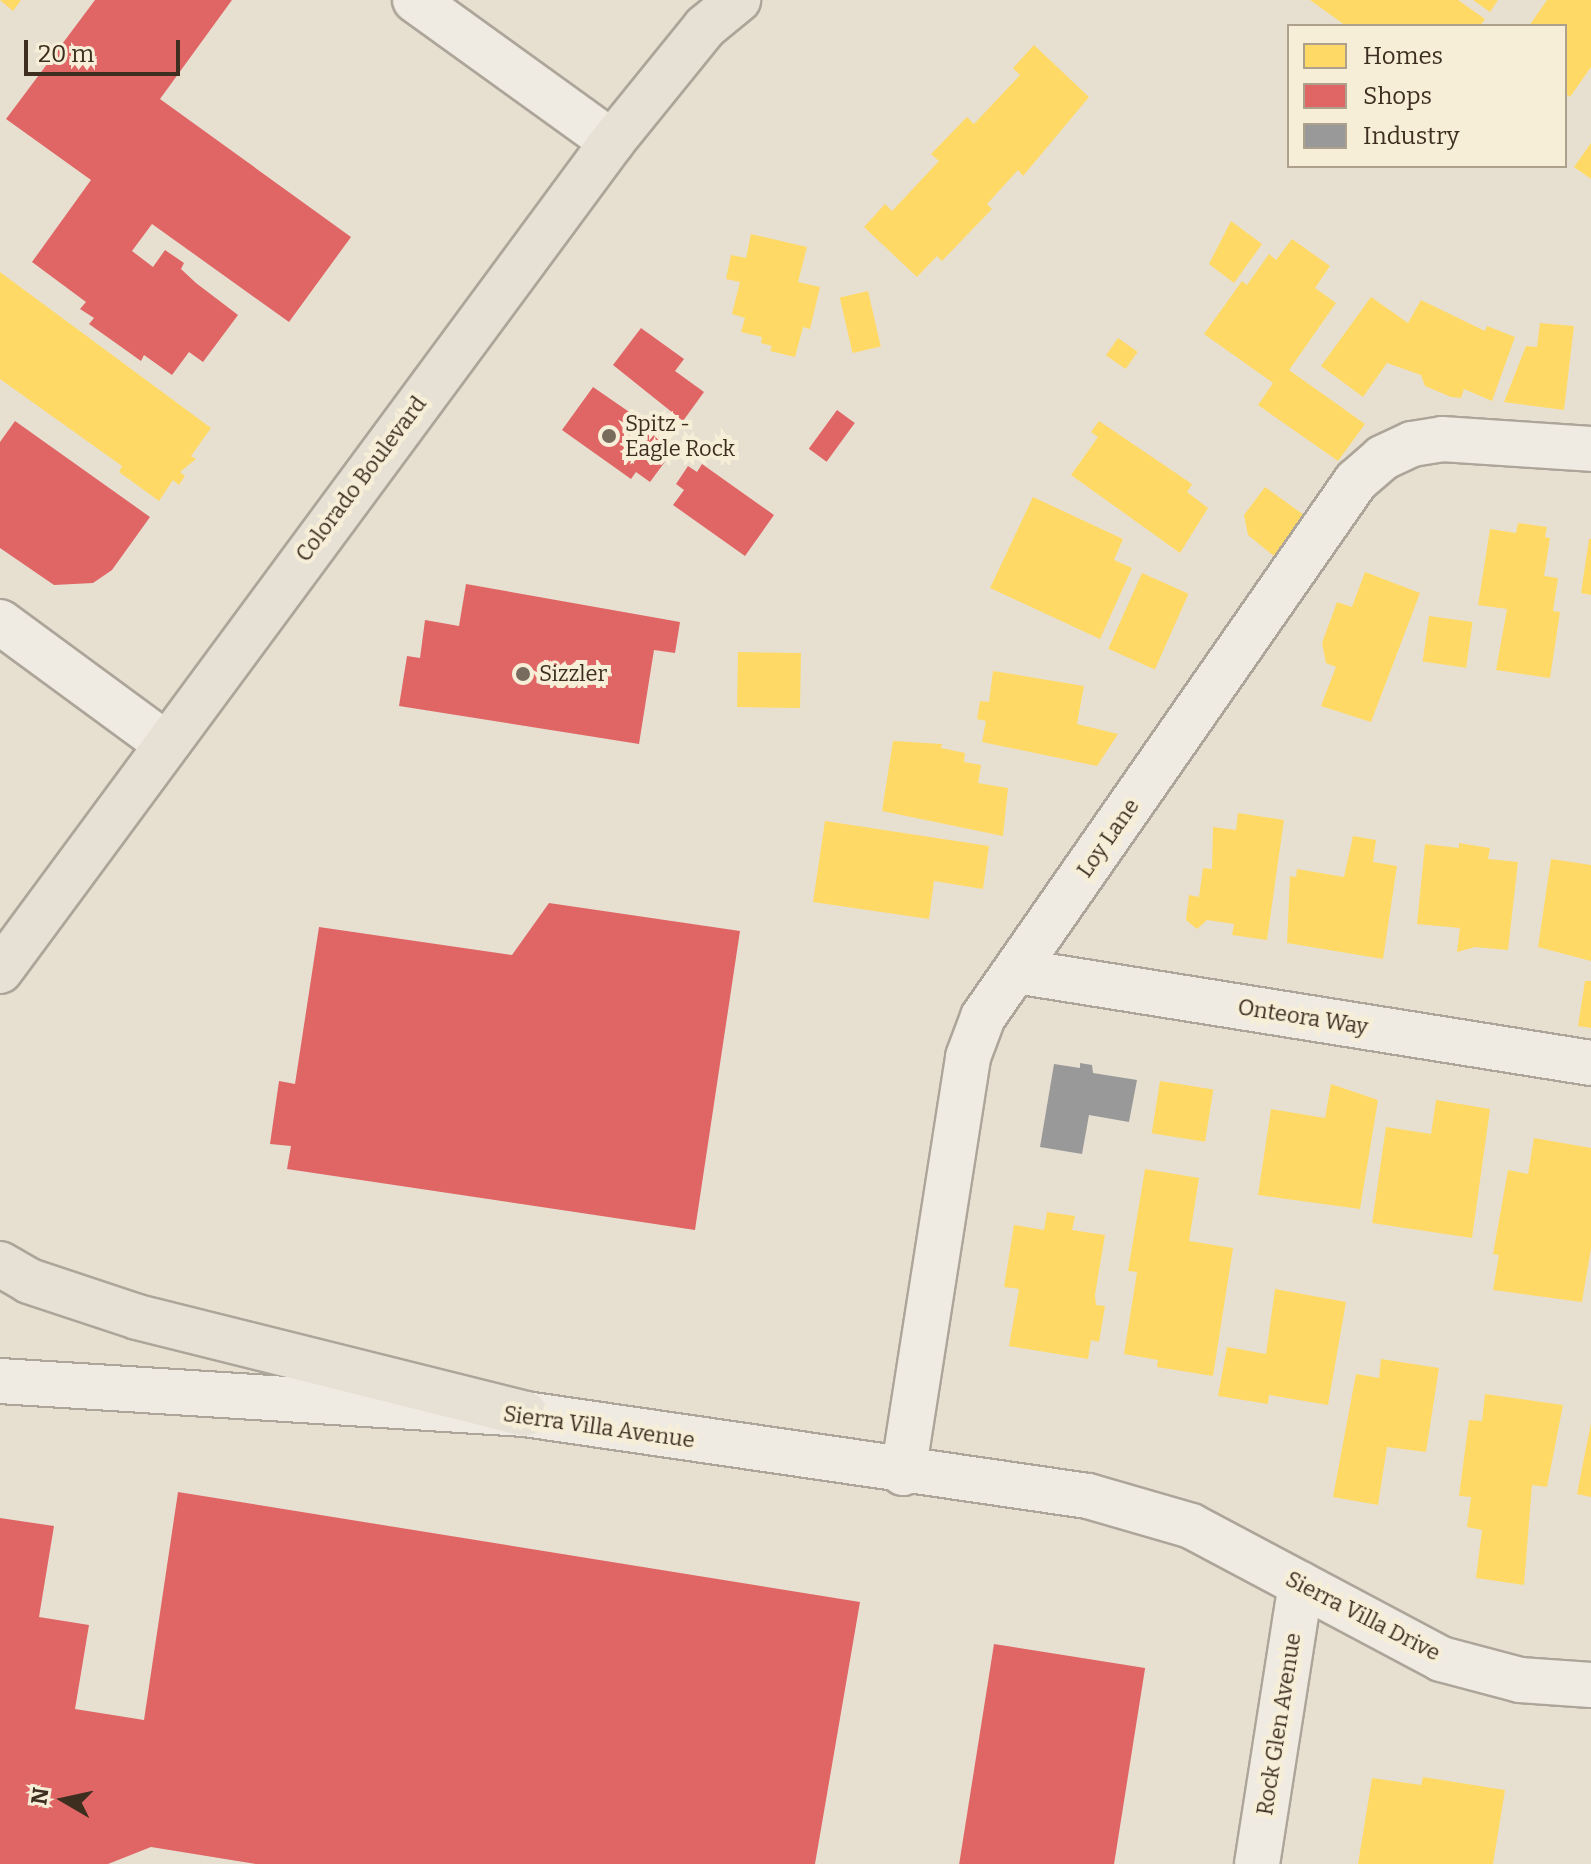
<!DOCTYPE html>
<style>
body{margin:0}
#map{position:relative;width:1591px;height:1864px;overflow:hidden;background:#e7e0d1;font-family:Bitter,serif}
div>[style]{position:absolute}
.homes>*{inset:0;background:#ffd966;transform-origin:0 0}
.shops>*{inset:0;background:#e06666;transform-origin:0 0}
.industry>*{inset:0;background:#999}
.roads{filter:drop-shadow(2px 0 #ada599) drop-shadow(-2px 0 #ada599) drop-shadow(0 2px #ada599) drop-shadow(0 -2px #ada599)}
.minor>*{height:44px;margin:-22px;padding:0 22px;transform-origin:22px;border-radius:22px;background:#efebe3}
.primary>*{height:44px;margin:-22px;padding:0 22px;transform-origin:22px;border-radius:22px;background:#e6e1d4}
.dots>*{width:22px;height:22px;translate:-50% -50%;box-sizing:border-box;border:4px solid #f7eed8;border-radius:50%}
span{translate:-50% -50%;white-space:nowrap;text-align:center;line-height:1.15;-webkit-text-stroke:8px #f7eed8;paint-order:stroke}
.poi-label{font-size:22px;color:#3d2e20}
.left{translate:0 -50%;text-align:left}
.street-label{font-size:22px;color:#3d2e20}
.legend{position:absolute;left:1287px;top:24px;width:280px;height:144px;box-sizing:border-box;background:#f7eed8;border:2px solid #ada18e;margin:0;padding:10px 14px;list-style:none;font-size:24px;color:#3d2e20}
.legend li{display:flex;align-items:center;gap:16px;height:40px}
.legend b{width:40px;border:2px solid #ada18e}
.north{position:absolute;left:24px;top:1760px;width:80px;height:80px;-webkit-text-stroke:6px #f7eed8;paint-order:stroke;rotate:279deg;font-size:22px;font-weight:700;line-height:32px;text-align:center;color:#3d2e20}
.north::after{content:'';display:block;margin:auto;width:28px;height:36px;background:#3d2e20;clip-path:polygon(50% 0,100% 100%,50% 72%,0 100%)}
.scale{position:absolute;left:24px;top:40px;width:156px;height:36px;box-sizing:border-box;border:4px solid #3d2e20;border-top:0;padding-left:10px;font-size:24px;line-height:28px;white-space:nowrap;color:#3d2e20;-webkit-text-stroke:6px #f7eed8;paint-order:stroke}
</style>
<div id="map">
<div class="homes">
<i style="clip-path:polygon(0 0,21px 0,13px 11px)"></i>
<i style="clip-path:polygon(1310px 0,1458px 0,1485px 19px,1480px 26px,1346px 26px)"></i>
<i style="clip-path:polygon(1473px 0,1498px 0,1490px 12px)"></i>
<i style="clip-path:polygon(1547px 0,1591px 0,1591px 67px,1570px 97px,1565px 93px,1565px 26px,1529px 26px)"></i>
<i style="clip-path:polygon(1034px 45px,1089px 97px,1023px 176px,1018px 170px,987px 204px,992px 209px,942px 261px,937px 256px,917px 277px,864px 227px,885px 204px,892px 211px,939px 161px,931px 154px,967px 117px,974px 124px,1020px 75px,1013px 68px)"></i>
<i style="clip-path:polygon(1591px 143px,1591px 179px,1574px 167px)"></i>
<i style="clip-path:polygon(1231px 221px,1262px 244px,1234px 283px,1209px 264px)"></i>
<i style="clip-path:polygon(751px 234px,807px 247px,798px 282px,820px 287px,810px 329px,803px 327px,795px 357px,770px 351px,772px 346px,761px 343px,762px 337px,741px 332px,745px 318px,732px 314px,740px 282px,726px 279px,731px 255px,746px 258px)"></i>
<i style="clip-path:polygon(1292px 239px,1330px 266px,1315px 288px,1336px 303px,1289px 370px,1365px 424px,1338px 461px,1258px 405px,1273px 383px,1204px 334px,1242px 281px,1247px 285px,1269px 254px,1276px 260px)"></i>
<i style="clip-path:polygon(0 272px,211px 428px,191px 456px,196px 459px,180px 472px,185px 476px,179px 485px,173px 480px,159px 501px,119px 472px,122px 466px,0 379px)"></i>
<i style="left:868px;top:291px;width:57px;height:29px;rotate:77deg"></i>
<i style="clip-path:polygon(1371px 297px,1408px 323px,1421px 300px,1485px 331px,1487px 326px,1515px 337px,1492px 401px,1464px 389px,1461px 398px,1451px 397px,1425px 386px,1421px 375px,1387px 363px,1363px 397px,1321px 366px)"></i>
<i style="clip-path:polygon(1540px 323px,1574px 326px,1564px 410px,1504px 402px,1526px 346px,1537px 347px)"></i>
<i style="left:1118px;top:338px;width:24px;height:21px;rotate:35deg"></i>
<i style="clip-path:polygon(1099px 421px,1192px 484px,1187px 492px,1208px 508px,1180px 553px,1071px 475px,1098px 437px,1091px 432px)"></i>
<i style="clip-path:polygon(1265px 487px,1304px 515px,1274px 556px,1248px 535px,1244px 515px)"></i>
<i style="clip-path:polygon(1033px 497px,1123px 539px,1114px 560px,1132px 568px,1100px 639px,990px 588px)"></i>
<i style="clip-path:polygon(1518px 523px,1547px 527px,1545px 537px,1550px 538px,1544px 576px,1558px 578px,1553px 611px,1560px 612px,1550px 678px,1496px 670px,1507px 609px,1478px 605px,1490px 529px,1516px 533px)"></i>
<i style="clip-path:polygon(1589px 539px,1591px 539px,1591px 595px,1581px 593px)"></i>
<i style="clip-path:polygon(1365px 572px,1420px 593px,1371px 722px,1321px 706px,1336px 667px,1326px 663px,1322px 643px,1337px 602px,1352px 607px)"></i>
<i style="left:1142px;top:573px;width:51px;height:83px;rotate:24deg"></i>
<i style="left:1429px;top:616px;width:44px;height:46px;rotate:8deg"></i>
<i style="left:738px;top:652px;width:63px;height:55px;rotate:1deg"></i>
<i style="clip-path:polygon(993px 671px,1084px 686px,1077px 724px,1118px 734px,1097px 766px,982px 742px,986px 721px,977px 719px,980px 701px,989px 702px)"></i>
<i style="clip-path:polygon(893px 741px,942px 744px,941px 748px,965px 753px,964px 762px,981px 765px,978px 783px,1008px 788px,1003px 836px,882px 811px)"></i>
<i style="clip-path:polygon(1238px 813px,1284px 820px,1267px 940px,1232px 935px,1234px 924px,1207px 920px,1197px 929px,1186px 920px,1189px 895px,1199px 897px,1203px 868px,1212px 869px,1213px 827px,1236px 830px)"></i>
<i style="clip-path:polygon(825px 821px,989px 846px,983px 889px,934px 881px,929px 919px,813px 902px)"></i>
<i style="clip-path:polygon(1353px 836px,1376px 840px,1373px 862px,1397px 866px,1383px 959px,1287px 943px,1290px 876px,1296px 877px,1297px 869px,1344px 877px)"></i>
<i style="clip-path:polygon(1459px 843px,1490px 848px,1488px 859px,1518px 862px,1508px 950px,1475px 947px,1457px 952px,1460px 928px,1417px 924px,1425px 844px,1459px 848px)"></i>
<i style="clip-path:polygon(1551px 859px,1591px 865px,1591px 961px,1538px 947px)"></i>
<i style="clip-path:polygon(1585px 981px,1591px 981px,1591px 1028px,1578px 1026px)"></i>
<i style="left:1160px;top:1081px;width:54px;height:53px;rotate:9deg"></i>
<i style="clip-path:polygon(1331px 1084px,1378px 1100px,1360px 1209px,1258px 1195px,1271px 1109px,1325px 1118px)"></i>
<i style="clip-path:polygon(1436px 1100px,1490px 1109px,1472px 1238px,1372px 1223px,1386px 1127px,1431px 1134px)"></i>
<i style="clip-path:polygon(1534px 1138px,1591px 1148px,1591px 1248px,1582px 1302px,1493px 1290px,1499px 1255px,1493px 1254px,1508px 1170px,1528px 1174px)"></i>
<i style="clip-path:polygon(1145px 1169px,1199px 1178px,1189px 1241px,1233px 1248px,1213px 1376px,1157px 1367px,1158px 1360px,1124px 1354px,1137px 1272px,1128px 1271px)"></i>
<i style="clip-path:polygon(1047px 1212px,1075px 1216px,1072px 1230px,1105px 1235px,1095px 1295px,1096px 1305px,1105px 1306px,1099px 1342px,1091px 1340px,1088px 1359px,1009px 1346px,1019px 1289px,1004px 1287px,1014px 1225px,1044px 1230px)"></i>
<i style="clip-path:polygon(1275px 1289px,1346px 1302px,1328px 1405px,1269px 1395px,1268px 1404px,1218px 1396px,1227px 1347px,1266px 1354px)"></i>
<i style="clip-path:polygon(1381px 1359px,1439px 1368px,1426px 1452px,1387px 1447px,1378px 1505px,1333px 1497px,1356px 1374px,1379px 1378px)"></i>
<i style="clip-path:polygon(1485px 1394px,1563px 1405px,1547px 1487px,1532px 1485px,1524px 1585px,1476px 1578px,1482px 1530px,1467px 1527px,1471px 1497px,1459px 1496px,1469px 1420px,1482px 1421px)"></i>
<i style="clip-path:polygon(1591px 1423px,1591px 1497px,1577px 1494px)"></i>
<i style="clip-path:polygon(1423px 1777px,1505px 1790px,1493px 1864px,1358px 1864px,1372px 1778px,1421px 1785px)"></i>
</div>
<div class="shops">
<i style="clip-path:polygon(95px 0,232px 0,160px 99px,351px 237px,289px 322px,152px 224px,132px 251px,153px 267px,165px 250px,184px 263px,181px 269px,196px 283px,238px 315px,203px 362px,189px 352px,172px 375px,144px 355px,141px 361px,89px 324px,94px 318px,80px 309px,86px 302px,32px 262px,91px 180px,6px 119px)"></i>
<i style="clip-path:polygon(641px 328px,684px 359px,675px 371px,704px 392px,683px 421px,613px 365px)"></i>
<i style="clip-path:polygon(593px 387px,667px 438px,657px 452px,667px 459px,650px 482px,636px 472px,631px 479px,562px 430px)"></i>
<i style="left:837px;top:410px;width:22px;height:48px;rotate:36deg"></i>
<i style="clip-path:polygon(15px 421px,150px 517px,112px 570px,93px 583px,54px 585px,0 548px,0 442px)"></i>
<i style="clip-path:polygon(702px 464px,774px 515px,745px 556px,673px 505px,684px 490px,676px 484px,688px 466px,697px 472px)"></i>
<i style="clip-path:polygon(466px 584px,680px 622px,675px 653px,654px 650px,639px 744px,399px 706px,407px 656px,420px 658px,425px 620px,459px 626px)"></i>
<i style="clip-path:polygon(549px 903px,740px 931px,695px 1230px,287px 1169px,291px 1146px,270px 1144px,279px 1081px,295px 1084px,319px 927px,512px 955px)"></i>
<i style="clip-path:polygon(178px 1492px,860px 1602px,815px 1864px,256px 1864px,151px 1847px,108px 1864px,0 1864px,0 1518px,54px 1526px,39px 1617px,89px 1625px,75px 1709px,144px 1720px)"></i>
<i style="left:994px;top:1644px;width:153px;height:223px;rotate:9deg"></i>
</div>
<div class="industry">
<i style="clip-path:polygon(1080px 1063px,1092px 1065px,1093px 1073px,1137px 1080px,1129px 1122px,1089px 1115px,1082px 1154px,1040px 1147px,1054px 1064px,1080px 1068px)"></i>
</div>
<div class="roads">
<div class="minor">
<i style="left:415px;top:0;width:243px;rotate:35.8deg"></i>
<i style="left:0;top:622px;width:205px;rotate:36.3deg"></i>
<i style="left:1016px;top:971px;width:582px;rotate:9.09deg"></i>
<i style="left:0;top:1381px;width:526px;rotate:3.6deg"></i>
<i style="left:525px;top:1414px;width:569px;rotate:8.29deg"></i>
<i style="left:1088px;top:1496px;width:107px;rotate:16.2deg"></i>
<i style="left:1191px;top:1526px;width:283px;rotate:28deg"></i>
<i style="left:1441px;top:1659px;width:82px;rotate:14.9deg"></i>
<i style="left:1520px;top:1680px;width:71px;rotate:4deg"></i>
<i style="left:903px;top:1473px;width:421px;rotate:-81.1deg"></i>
<i style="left:968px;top:1057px;width:43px;rotate:-69.4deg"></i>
<i style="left:983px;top:1017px;width:653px;rotate:-55.17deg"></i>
<i style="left:1356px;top:481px;width:35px;rotate:-41deg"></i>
<i style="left:1382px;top:458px;width:33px;rotate:-25deg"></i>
<i style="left:1412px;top:444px;width:30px;rotate:-9deg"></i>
<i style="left:1442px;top:439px;width:149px;rotate:3.8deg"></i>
<i style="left:1257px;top:1864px;width:283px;rotate:-81.1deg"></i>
</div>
<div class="primary">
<i style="left:0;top:971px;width:1030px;rotate:-53.56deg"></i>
<i style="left:612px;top:142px;width:148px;rotate:-51deg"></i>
<i style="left:705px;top:27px;width:43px;rotate:-39.3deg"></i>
<i style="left:0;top:1264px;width:34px;rotate:30deg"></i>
<i style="left:29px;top:1281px;width:114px;rotate:18.4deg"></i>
<i style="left:137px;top:1317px;width:400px;rotate:14deg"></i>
</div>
</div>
<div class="dots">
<i style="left:609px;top:436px;background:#786c5e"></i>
<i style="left:523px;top:674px;background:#786c5e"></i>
</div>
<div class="poi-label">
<span class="left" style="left:625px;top:436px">Spitz -<br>Eagle Rock</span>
<span class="left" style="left:539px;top:674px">Sizzler</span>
</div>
<div class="street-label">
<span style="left:361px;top:479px;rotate:-53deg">Colorado Boulevard</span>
<span style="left:1108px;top:838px;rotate:-55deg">Loy Lane</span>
<span style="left:1303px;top:1017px;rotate:9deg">Onteora Way</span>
<span style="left:599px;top:1427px;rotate:8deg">Sierra Villa Avenue</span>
<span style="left:1363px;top:1616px;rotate:27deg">Sierra Villa Drive</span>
<span style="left:1279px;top:1724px;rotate:-81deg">Rock Glen Avenue</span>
</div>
<ul class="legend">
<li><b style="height:22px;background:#ffd966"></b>Homes</li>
<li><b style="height:22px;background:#e06666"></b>Shops</li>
<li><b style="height:22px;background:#999"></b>Industry</li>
</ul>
<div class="north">N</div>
<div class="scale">20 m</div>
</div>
